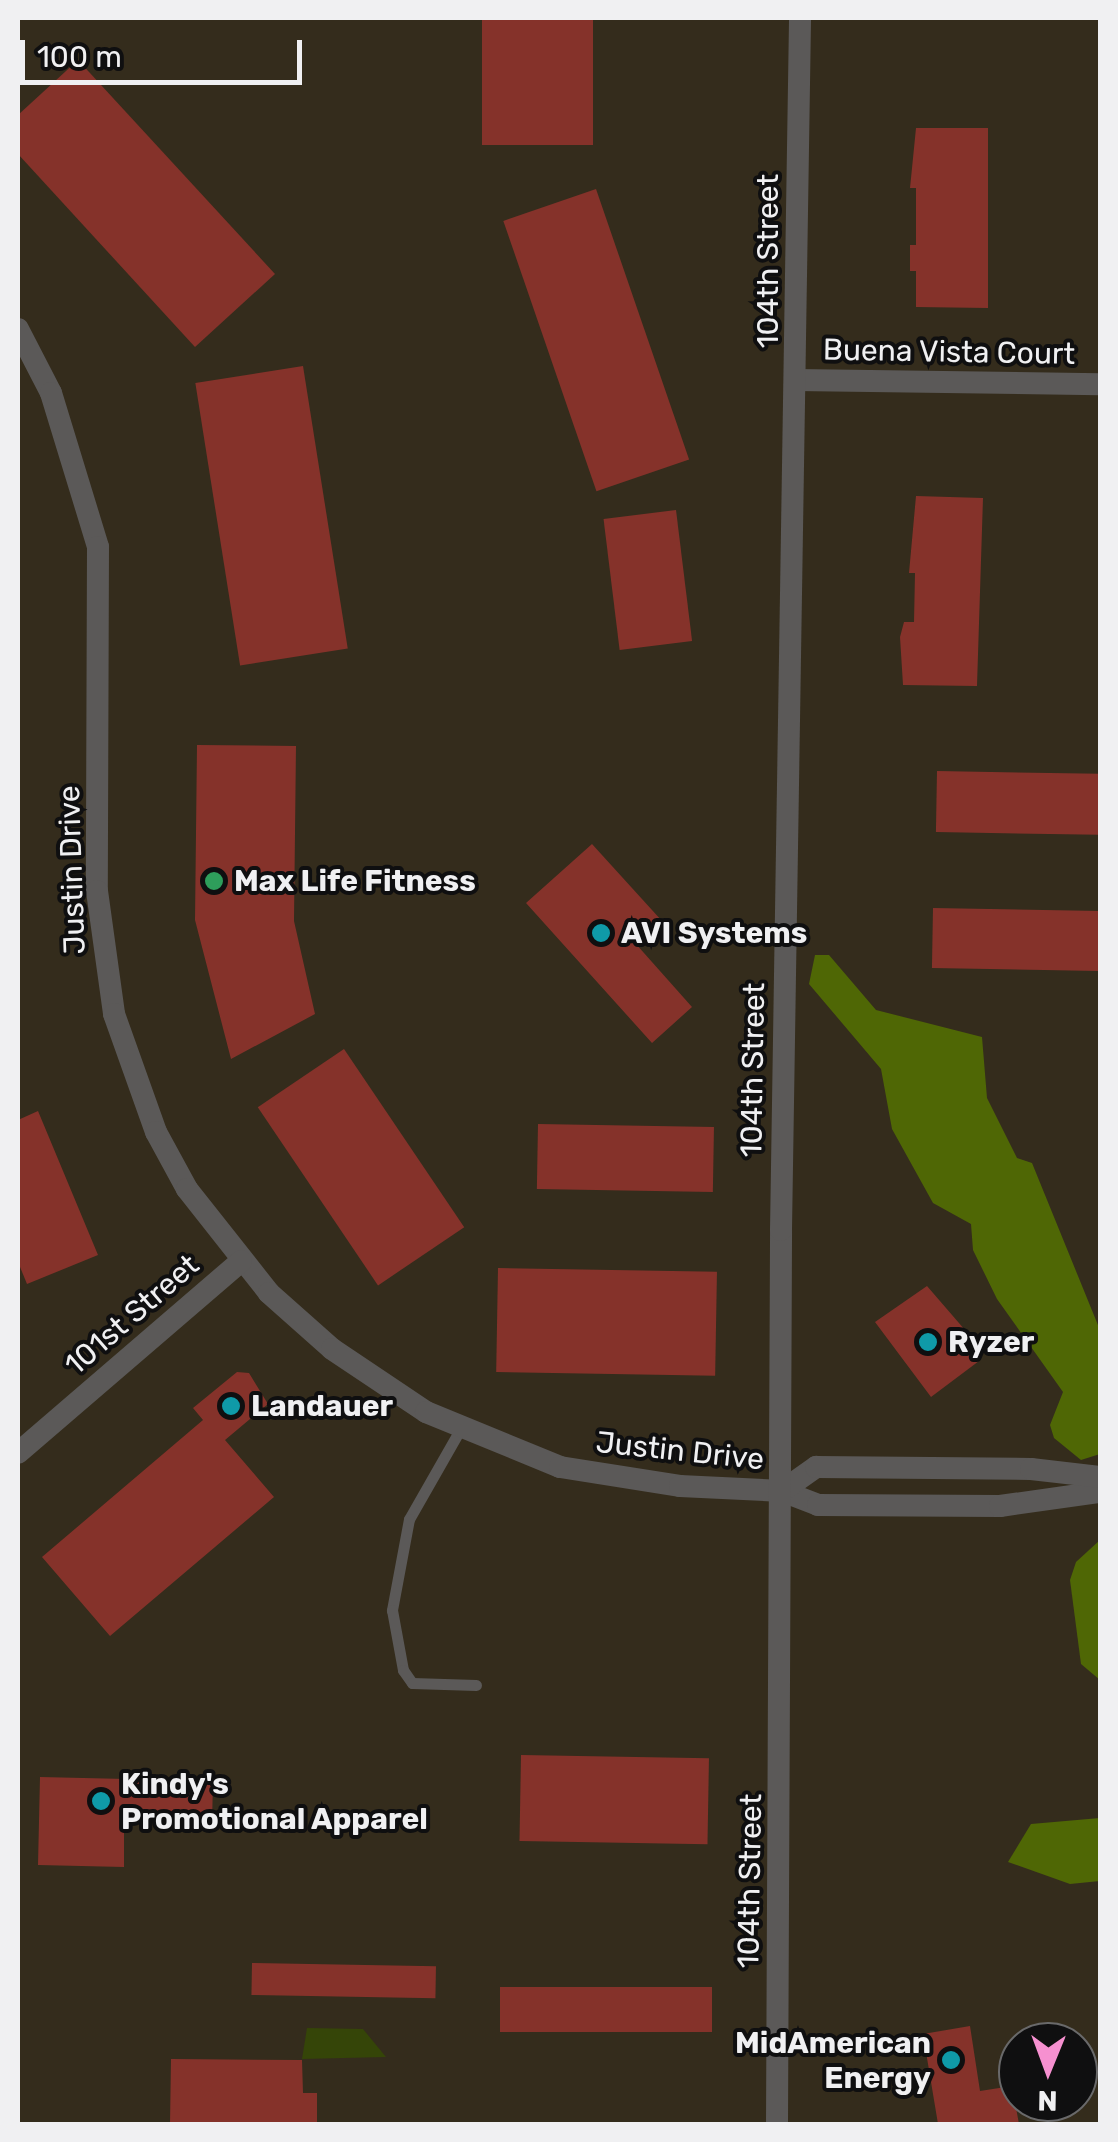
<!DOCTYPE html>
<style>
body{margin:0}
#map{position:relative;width:1118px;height:2142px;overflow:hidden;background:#262529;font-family:Rubik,sans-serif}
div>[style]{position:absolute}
.commercial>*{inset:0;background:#342c1c}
.green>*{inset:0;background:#354508}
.forest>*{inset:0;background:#4f6705}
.building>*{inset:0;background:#85322a;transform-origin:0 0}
.service>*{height:11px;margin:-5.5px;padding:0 5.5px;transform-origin:5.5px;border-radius:5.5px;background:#5b5958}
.minor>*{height:22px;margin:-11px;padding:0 11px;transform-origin:11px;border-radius:11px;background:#5b5958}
.dots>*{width:28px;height:28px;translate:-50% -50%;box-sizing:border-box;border:5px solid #0f0f10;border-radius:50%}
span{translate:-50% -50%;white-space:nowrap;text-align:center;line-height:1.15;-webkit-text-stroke:8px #0f0f10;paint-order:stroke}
.street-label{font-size:30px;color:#f0f0f2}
.poi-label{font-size:30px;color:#f0f0f2;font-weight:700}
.left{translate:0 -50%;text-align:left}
.right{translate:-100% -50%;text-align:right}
.frame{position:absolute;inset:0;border:20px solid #f0f0f2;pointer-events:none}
.north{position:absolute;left:998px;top:2022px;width:100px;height:100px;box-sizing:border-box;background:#0f0f10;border:2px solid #69696a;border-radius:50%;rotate:181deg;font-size:28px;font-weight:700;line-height:40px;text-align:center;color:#f0f0f2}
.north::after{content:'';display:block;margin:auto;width:35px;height:45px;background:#f690d0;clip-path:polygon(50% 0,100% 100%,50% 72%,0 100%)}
.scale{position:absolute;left:20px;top:40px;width:282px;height:45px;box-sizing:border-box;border:5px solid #f0f0f2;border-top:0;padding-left:12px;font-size:30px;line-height:35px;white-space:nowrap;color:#f0f0f2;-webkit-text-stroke:8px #0f0f10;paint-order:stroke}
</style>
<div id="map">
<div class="commercial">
<i style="clip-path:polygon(evenodd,18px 18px,1100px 18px,1100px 2124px,18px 2124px,18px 18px,1018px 2042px,1078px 2042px,1078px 2102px,1018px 2102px,1018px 2042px)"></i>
</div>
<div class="green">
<i style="clip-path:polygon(307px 2028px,363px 2029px,386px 2057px,302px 2059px)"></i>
</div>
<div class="forest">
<i style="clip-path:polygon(815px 955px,829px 955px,876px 1010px,982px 1037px,987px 1098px,1017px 1158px,1032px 1163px,1100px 1330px,1100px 1454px,1081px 1460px,1054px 1438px,1050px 1425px,1063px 1392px,997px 1299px,973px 1250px,971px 1224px,933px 1203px,892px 1129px,881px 1069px,809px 984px)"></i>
<i style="clip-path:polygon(1100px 1540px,1100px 1680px,1081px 1664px,1070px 1580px,1076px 1562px)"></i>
<i style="clip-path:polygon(1100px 1818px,1100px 1881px,1070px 1884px,1008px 1862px,1031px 1824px)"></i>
</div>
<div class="building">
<i style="left:482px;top:18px;width:111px;height:127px"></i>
<i style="clip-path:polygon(78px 60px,275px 274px,195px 347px,18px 154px,18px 115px)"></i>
<i style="clip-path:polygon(916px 128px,988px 128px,988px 308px,916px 307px,916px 271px,910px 271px,910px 245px,916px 245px,916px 188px,910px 188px)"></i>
<i style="left:596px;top:189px;width:286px;height:98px;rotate:71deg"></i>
<i style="left:303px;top:366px;width:286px;height:109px;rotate:81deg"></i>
<i style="clip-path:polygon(916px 496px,983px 498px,977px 686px,903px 685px,900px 637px,904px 622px,914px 622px,915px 573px,909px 573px)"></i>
<i style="left:676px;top:510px;width:132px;height:73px;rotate:83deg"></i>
<i style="clip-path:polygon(197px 745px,296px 746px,294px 921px,315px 1014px,231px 1059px,195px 920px)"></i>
<i style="left:937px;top:771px;width:163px;height:61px;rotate:1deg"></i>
<i style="clip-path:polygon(592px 844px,662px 921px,636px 944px,692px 1007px,652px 1043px,526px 903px)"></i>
<i style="left:933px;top:908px;width:167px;height:60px;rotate:1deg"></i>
<i style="left:344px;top:1049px;width:215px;height:104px;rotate:56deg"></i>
<i style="clip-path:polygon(38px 1111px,98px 1255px,27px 1284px,18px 1262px,18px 1120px)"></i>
<i style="left:538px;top:1124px;width:176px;height:65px;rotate:1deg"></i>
<i style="left:498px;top:1268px;width:219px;height:104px;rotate:1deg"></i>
<i style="clip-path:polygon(927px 1286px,965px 1330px,961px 1334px,979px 1361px,931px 1397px,875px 1322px)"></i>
<i style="clip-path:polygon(237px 1372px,249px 1373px,268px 1404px,225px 1440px,274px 1497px,110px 1636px,42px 1557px,203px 1420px,193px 1408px)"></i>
<i style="left:521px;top:1755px;width:188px;height:86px;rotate:1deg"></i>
<i style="clip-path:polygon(40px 1777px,213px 1781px,212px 1824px,124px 1822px,124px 1867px,38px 1865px)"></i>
<i style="left:252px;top:1963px;width:184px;height:32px;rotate:1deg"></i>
<i style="left:500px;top:1987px;width:212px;height:45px"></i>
<i style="clip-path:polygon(970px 2026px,980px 2091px,1012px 2086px,1019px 2124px,938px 2124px,923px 2034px)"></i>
<i style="clip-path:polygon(171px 2059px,302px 2060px,303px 2093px,317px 2093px,317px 2124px,170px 2124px)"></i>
</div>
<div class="service">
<i style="left:461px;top:1428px;width:105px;rotate:119.7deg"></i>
<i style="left:409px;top:1519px;width:93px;rotate:100.6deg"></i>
<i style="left:392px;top:1610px;width:61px;rotate:79.6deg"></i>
<i style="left:403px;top:1670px;width:16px;rotate:55deg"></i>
<i style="left:412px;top:1683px;width:64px;rotate:1.8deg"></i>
</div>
<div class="minor">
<i style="left:18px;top:329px;width:72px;rotate:62.7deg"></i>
<i style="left:51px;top:393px;width:161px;rotate:73deg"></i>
<i style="left:98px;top:547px;width:344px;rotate:90.2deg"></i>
<i style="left:97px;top:891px;width:124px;rotate:82.1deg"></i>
<i style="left:114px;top:1014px;width:125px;rotate:70.4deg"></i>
<i style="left:156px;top:1132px;width:65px;rotate:61.5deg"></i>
<i style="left:187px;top:1189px;width:132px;rotate:51.7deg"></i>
<i style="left:269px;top:1293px;width:84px;rotate:41.6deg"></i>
<i style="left:332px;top:1349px;width:113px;rotate:33.8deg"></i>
<i style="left:426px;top:1412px;width:145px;rotate:22.3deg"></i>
<i style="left:560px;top:1467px;width:121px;rotate:9deg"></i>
<i style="left:680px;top:1486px;width:102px;rotate:2.8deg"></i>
<i style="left:782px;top:1491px;width:39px;rotate:21deg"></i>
<i style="left:818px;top:1505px;width:182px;rotate:0.3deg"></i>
<i style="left:1000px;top:1506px;width:101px;rotate:-8deg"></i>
<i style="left:796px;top:380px;width:304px;rotate:0.8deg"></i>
<i style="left:18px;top:1453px;width:294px;rotate:-40.7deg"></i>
<i style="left:782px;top:1491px;width:42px;rotate:-35.2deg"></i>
<i style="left:816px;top:1467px;width:215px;rotate:0.5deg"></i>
<i style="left:1031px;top:1469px;width:69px;rotate:6.6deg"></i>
<i style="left:777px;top:2124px;width:894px;rotate:-89.74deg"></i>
<i style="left:781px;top:1230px;width:1212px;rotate:-89.1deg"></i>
</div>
<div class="dots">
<i style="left:214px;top:881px;background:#2e9e5b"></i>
<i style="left:601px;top:933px;background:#0f9aa8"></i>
<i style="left:928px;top:1342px;background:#0f9aa8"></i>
<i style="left:231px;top:1406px;background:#0f9aa8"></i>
<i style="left:101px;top:1801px;background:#0f9aa8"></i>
<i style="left:951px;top:2060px;background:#0f9aa8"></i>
</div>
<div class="street-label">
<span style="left:768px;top:261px;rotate:-90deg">104th Street</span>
<span style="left:949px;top:352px;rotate:1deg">Buena Vista Court</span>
<span style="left:72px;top:870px;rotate:-92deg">Justin Drive</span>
<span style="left:753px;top:1070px;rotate:-89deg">104th Street</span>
<span style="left:132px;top:1315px;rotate:-41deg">101st Street</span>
<span style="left:680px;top:1451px;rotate:6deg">Justin Drive</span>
<span style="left:750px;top:1881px;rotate:-89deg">104th Street</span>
</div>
<div class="poi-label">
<span class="left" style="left:234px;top:881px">Max Life Fitness</span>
<span class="left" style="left:621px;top:933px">AVI Systems</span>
<span class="left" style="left:948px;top:1342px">Ryzer</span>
<span class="left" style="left:251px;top:1406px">Landauer</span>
<span class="left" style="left:121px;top:1801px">Kindy's<br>Promotional Apparel</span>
<span class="right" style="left:931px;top:2060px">MidAmerican<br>Energy</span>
</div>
<div class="frame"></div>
<div class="north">N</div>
<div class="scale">100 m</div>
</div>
